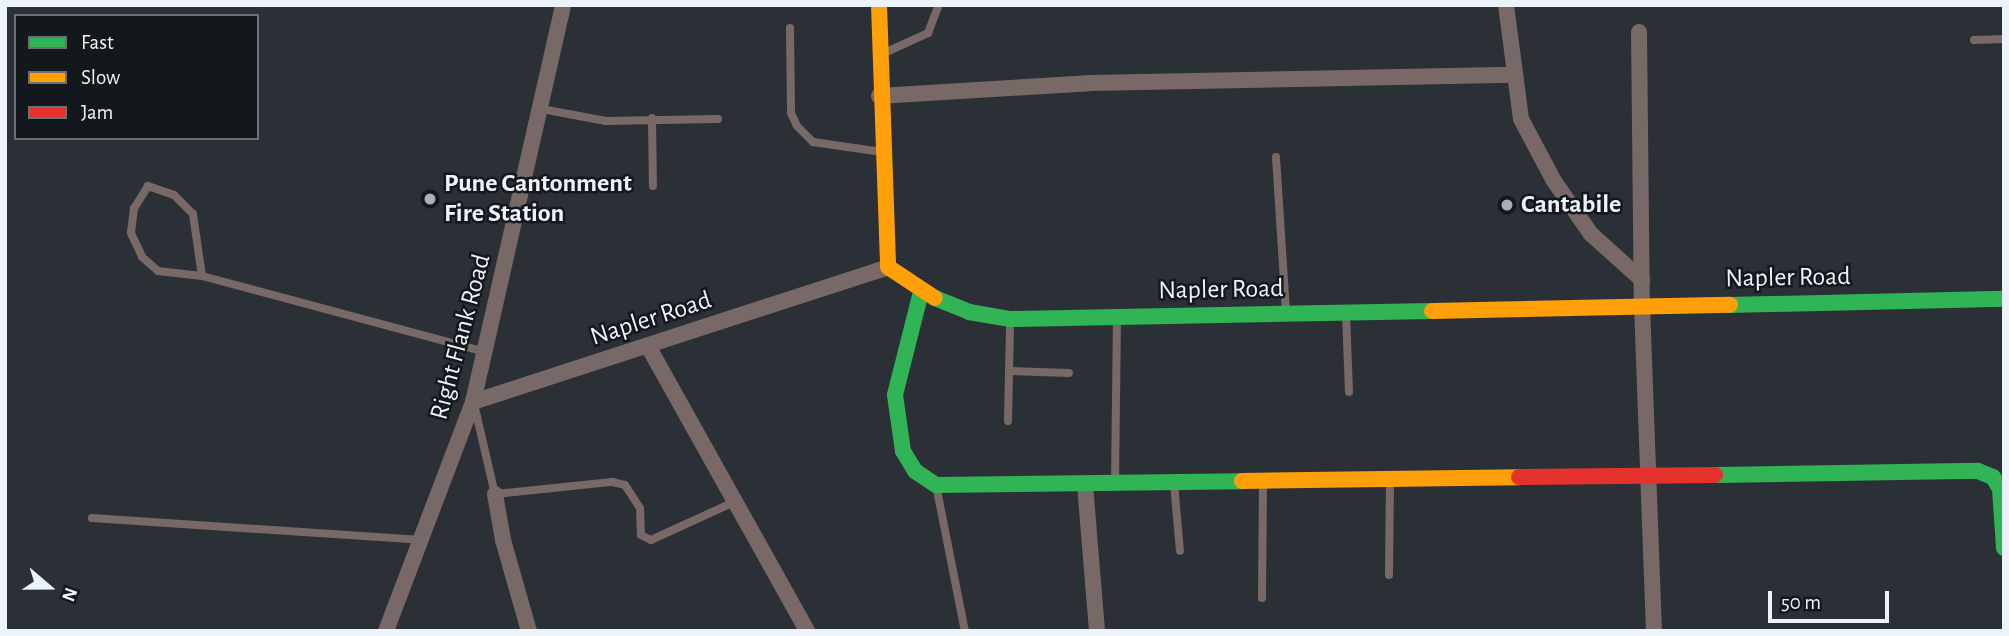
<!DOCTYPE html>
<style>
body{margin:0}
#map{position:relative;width:2009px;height:636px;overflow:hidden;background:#2b3036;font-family:"Alegreya Sans",sans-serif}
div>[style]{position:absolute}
.lane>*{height:8px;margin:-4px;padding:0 4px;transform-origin:4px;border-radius:4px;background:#786967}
.street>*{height:16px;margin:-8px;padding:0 8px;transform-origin:8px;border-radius:8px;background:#786967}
.fast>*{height:16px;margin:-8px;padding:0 8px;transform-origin:8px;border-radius:8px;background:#30b455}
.slow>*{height:16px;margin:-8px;padding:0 8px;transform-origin:8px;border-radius:8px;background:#ff9f0a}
.jam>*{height:16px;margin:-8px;padding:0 8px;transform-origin:8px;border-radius:8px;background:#e5322d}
.dots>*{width:19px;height:19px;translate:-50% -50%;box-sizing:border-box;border:4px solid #13181c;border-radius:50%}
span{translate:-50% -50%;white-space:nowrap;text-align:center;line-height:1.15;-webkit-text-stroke:5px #13181c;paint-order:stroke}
.poi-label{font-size:26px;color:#edf3fa;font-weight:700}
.left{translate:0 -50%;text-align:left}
.street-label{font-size:26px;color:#edf3fa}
.frame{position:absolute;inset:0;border:7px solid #edf3fa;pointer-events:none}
.legend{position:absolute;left:14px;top:14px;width:245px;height:126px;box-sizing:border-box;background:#13181c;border:2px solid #6a7075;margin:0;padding:9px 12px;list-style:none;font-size:21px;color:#edf3fa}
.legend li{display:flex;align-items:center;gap:14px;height:35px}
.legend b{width:35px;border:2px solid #6a7075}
.north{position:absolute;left:14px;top:552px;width:70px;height:70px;-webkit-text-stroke:5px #13181c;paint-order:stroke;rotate:110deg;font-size:19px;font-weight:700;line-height:28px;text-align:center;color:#edf3fa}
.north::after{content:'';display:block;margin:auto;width:24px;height:32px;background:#edf3fa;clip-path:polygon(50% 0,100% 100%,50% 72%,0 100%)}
.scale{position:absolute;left:1768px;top:591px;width:121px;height:32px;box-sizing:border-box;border:4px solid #edf3fa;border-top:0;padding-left:9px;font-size:21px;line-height:24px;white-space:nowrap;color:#edf3fa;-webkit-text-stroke:5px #13181c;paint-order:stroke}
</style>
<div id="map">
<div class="lane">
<i style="left:790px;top:28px;width:85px;rotate:89.3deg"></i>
<i style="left:791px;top:113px;width:14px;rotate:65deg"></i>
<i style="left:797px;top:126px;width:23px;rotate:45deg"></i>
<i style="left:813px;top:142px;width:70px;rotate:8.2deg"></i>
<i style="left:1974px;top:40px;width:30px;rotate:-2deg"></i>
<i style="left:882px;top:54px;width:51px;rotate:-24.5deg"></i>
<i style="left:928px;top:33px;width:30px;rotate:-69deg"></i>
<i style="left:542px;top:109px;width:65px;rotate:10.6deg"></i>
<i style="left:606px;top:121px;width:112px;rotate:-1deg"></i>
<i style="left:652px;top:118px;width:68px;rotate:89.2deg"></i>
<i style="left:1276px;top:157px;width:156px;rotate:86.3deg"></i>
<i style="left:202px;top:276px;width:63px;rotate:-98.3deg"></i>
<i style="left:193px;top:214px;width:27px;rotate:-135deg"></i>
<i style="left:174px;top:195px;width:28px;rotate:-161deg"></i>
<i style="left:148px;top:186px;width:26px;rotate:122deg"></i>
<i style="left:134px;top:208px;width:25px;rotate:97deg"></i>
<i style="left:131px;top:233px;width:26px;rotate:65deg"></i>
<i style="left:142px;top:257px;width:21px;rotate:41deg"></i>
<i style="left:158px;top:271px;width:44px;rotate:6.5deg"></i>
<i style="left:202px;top:276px;width:293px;rotate:15deg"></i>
<i style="left:1346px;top:314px;width:78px;rotate:87.8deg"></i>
<i style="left:1009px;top:371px;width:60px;rotate:1.9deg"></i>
<i style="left:474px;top:404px;width:92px;rotate:76.9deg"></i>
<i style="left:495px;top:494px;width:118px;rotate:-5.9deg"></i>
<i style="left:612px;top:482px;width:13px;rotate:13deg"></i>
<i style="left:625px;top:485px;width:27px;rotate:57deg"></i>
<i style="left:640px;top:508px;width:27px;rotate:88deg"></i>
<i style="left:641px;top:535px;width:11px;rotate:27deg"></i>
<i style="left:651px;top:540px;width:89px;rotate:-24.6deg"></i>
<i style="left:1008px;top:421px;width:99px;rotate:-88.8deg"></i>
<i style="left:1115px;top:481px;width:162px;rotate:-89.3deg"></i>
<i style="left:1174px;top:483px;width:68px;rotate:85deg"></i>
<i style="left:936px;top:485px;width:149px;rotate:78.8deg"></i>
<i style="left:92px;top:518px;width:330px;rotate:3.8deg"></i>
<i style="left:1389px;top:575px;width:93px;rotate:-89.4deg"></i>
<i style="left:1262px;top:598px;width:117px;rotate:-89.5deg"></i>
</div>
<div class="street">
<i style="left:1506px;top:5px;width:115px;rotate:82.5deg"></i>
<i style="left:1521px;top:119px;width:70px;rotate:62deg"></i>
<i style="left:1554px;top:181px;width:65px;rotate:55.1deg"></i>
<i style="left:1591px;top:234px;width:69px;rotate:42deg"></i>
<i style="left:1639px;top:32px;width:273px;rotate:89.4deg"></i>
<i style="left:1642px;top:305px;width:326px;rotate:87.9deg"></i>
<i style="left:879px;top:96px;width:210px;rotate:-3.5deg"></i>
<i style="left:1089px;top:83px;width:424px;rotate:-1.1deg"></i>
<i style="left:648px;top:346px;width:326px;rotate:60.8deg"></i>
<i style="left:473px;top:402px;width:436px;rotate:-18deg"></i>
<i style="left:1085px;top:485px;width:146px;rotate:85.3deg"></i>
<i style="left:495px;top:494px;width:47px;rotate:80.1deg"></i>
<i style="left:503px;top:540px;width:95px;rotate:74.1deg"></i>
<i style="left:386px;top:631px;width:245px;rotate:-69.2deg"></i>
<i style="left:473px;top:402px;width:407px;rotate:-77.2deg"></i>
</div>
<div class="fast">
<i style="left:921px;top:292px;width:106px;rotate:104.2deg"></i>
<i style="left:895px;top:395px;width:57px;rotate:81.9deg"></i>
<i style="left:903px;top:451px;width:23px;rotate:59deg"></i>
<i style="left:915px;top:471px;width:25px;rotate:34deg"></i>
<i style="left:936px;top:485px;width:306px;rotate:-0.7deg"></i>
<i style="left:935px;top:298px;width:37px;rotate:22deg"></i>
<i style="left:969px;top:312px;width:42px;rotate:9.7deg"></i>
<i style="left:1010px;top:319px;width:422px;rotate:-1.1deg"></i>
<i style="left:1730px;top:305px;width:274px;rotate:-1.3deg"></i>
<i style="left:1715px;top:475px;width:263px;rotate:-0.9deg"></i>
<i style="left:1978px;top:471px;width:16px;rotate:22deg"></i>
<i style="left:1993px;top:477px;width:14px;rotate:60deg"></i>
<i style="left:2000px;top:489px;width:59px;rotate:86.1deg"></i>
</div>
<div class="slow">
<i style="left:879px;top:5px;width:262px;rotate:88deg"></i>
<i style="left:888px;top:267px;width:56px;rotate:33.4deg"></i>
<i style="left:1432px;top:311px;width:298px;rotate:-1.2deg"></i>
<i style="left:1242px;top:481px;width:277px;rotate:-0.8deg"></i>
</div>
<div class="jam">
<i style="left:1519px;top:477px;width:196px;rotate:-0.6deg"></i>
</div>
<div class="dots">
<i style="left:430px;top:199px;background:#a9afb5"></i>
<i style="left:1507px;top:205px;background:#a9afb5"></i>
</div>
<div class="poi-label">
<span class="left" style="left:444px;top:199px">Pune Cantonment<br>Fire Station</span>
<span class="left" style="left:1521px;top:205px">Cantabile</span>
</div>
<div class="street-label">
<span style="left:1788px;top:278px;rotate:-1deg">Napler Road</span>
<span style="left:1221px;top:290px;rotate:-1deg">Napler Road</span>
<span style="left:651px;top:319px;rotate:-18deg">Napler Road</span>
<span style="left:461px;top:337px;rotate:-75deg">Right Flank Road</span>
</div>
<div class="frame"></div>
<ul class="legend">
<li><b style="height:9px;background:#30b455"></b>Fast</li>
<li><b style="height:9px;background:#ff9f0a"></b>Slow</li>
<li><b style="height:9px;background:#e5322d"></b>Jam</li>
</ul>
<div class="north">N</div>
<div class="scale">50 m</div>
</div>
